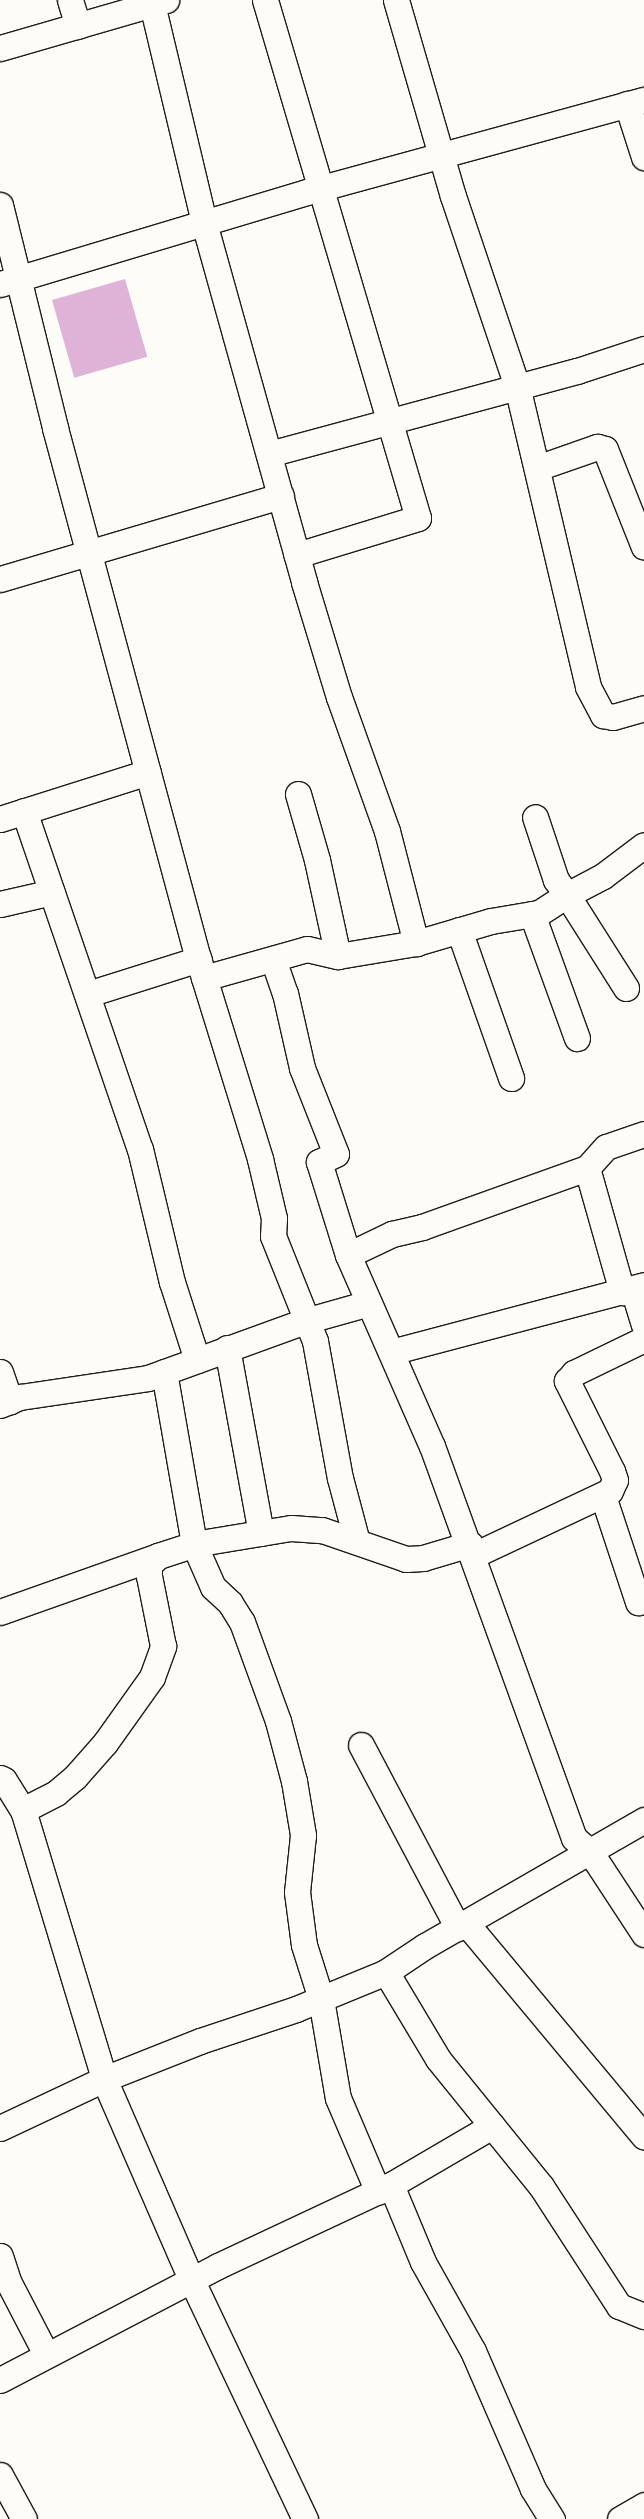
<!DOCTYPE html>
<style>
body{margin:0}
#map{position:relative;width:644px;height:2519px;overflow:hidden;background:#fdfcf7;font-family:Sriracha,sans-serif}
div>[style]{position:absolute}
.building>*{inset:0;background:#dfb3d8;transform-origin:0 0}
.roads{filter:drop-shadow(1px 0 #1c1c1c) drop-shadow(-1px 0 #1c1c1c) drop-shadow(0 1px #1c1c1c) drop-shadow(0 -1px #1c1c1c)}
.minor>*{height:25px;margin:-12.5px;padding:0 12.5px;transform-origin:12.5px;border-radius:12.5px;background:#fdfcf7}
span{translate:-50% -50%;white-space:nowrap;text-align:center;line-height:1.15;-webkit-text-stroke:5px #fdfcf7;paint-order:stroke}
</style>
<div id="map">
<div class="building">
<i style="left:125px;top:279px;width:81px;height:76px;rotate:74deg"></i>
</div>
<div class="roads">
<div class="minor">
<i style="left:70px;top:0;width:27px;rotate:73deg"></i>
<i style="left:265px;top:0;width:540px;rotate:73.54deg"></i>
<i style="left:418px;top:518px;width:127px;rotate:163deg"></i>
<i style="left:396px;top:0;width:204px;rotate:73.8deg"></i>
<i style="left:453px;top:196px;width:200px;rotate:71.4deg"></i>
<i style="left:517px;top:386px;width:309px;rotate:76.7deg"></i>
<i style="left:588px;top:687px;width:32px;rotate:62deg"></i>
<i style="left:603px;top:715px;width:10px;rotate:11deg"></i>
<i style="left:613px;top:717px;width:32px;rotate:-16deg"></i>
<i style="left:152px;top:4px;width:225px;rotate:76.6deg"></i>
<i style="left:204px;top:223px;width:373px;rotate:74.4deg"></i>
<i style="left:304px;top:582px;width:120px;rotate:73.1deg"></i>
<i style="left:339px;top:697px;width:142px;rotate:70.3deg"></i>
<i style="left:387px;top:831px;width:116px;rotate:75.5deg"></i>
<i style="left:0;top:48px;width:173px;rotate:-16.1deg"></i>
<i style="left:627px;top:104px;width:56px;rotate:72.2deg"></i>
<i style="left:0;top:205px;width:230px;rotate:76.1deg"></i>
<i style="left:55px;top:428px;width:546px;rotate:74.92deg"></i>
<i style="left:197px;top:955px;width:214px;rotate:72.8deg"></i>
<i style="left:260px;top:1159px;width:61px;rotate:76.7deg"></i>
<i style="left:274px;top:1218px;width:18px;rotate:93deg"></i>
<i style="left:273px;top:1236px;width:113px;rotate:68.2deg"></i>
<i style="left:315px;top:1341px;width:139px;rotate:79.7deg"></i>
<i style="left:340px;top:1478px;width:66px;rotate:75.1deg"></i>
<i style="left:0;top:284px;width:320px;rotate:-16.7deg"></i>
<i style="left:307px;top:192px;width:349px;rotate:-15.3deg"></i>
<i style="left:269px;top:454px;width:319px;rotate:-15.1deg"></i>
<i style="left:577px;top:371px;width:71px;rotate:-18.2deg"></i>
<i style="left:537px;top:468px;width:64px;rotate:-19.3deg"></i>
<i style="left:597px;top:447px;width:8px;rotate:14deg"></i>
<i style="left:605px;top:449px;width:105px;rotate:68.3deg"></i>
<i style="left:0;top:579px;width:293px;rotate:-16.5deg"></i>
<i style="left:298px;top:794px;width:69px;rotate:73.9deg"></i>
<i style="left:317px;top:860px;width:98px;rotate:77.7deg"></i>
<i style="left:24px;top:811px;width:357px;rotate:71.1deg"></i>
<i style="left:140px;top:1149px;width:137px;rotate:76.5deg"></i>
<i style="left:172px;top:1282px;width:82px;rotate:72.2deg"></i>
<i style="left:0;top:819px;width:155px;rotate:-17.6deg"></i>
<i style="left:0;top:904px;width:53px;rotate:-13deg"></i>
<i style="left:532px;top:914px;width:132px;rotate:70.1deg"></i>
<i style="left:459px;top:930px;width:157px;rotate:70.6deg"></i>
<i style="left:273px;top:959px;width:36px;rotate:71deg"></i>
<i style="left:285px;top:993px;width:77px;rotate:77.2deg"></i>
<i style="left:302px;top:1068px;width:92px;rotate:68.4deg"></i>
<i style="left:336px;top:1154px;width:19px;rotate:155deg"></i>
<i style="left:319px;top:1162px;width:97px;rotate:72.7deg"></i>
<i style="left:348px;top:1255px;width:209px;rotate:66.3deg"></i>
<i style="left:432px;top:1446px;width:417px;rotate:70.1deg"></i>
<i style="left:574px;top:1838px;width:23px;rotate:41deg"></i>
<i style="left:591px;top:1853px;width:97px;rotate:56.8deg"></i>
<i style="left:204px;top:978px;width:107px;rotate:-15.7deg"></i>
<i style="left:307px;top:949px;width:32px;rotate:13deg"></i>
<i style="left:338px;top:956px;width:79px;rotate:-9.5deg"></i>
<i style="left:416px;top:943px;width:78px;rotate:-16.3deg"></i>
<i style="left:491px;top:921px;width:49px;rotate:-9.5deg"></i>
<i style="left:539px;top:913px;width:33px;rotate:-33deg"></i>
<i style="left:567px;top:895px;width:19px;rotate:-126deg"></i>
<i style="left:556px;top:880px;width:66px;rotate:-108.4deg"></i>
<i style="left:626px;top:988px;width:110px;rotate:-122.4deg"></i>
<i style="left:567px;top:895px;width:41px;rotate:-27.8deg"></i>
<i style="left:603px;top:876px;width:51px;rotate:-37.1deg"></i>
<i style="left:88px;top:994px;width:116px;rotate:-17.5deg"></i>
<i style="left:587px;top:1168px;width:28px;rotate:-48deg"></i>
<i style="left:606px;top:1147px;width:40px;rotate:-18.9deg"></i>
<i style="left:348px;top:1255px;width:49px;rotate:-25.5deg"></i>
<i style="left:392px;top:1234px;width:31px;rotate:-13deg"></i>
<i style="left:422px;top:1227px;width:175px;rotate:-19.7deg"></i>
<i style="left:587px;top:1168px;width:129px;rotate:74.2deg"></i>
<i style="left:633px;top:1289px;width:37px;rotate:73deg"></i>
<i style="left:227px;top:1348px;width:188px;rotate:79.6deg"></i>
<i style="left:391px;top:1352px;width:262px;rotate:-14.8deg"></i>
<i style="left:0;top:1372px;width:31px;rotate:71deg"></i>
<i style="left:164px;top:1372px;width:175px;rotate:80.1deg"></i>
<i style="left:194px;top:1544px;width:47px;rotate:66.2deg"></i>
<i style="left:213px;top:1587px;width:23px;rotate:43deg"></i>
<i style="left:230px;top:1603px;width:22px;rotate:58deg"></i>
<i style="left:242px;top:1622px;width:105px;rotate:70deg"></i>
<i style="left:278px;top:1721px;width:62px;rotate:75.1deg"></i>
<i style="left:294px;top:1781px;width:55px;rotate:80.5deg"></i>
<i style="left:303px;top:1835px;width:57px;rotate:96deg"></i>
<i style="left:297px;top:1892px;width:53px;rotate:82.5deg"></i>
<i style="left:304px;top:1945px;width:57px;rotate:72.5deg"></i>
<i style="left:321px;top:1999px;width:100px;rotate:80.3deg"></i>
<i style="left:338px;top:2098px;width:102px;rotate:66.9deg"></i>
<i style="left:0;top:1405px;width:22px;rotate:-22deg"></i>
<i style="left:20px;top:1397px;width:129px;rotate:-8.4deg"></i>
<i style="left:148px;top:1378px;width:167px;rotate:-20deg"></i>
<i style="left:305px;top:1321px;width:66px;rotate:-15.7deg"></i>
<i style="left:603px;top:1496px;width:112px;rotate:71.7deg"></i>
<i style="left:474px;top:1555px;width:150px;rotate:-25.2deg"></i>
<i style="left:610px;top:1491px;width:12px;rotate:-66deg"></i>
<i style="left:615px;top:1480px;width:9px;rotate:-108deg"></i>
<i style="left:612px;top:1471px;width:101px;rotate:-116.6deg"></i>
<i style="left:567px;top:1381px;width:11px;rotate:-49deg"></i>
<i style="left:574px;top:1373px;width:78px;rotate:-25.9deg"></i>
<i style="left:0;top:1612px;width:168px;rotate:-19.5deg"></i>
<i style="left:361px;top:1745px;width:207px;rotate:62.1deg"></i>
<i style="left:0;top:1778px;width:4px;rotate:27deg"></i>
<i style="left:4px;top:1780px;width:36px;rotate:58deg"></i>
<i style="left:23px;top:1810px;width:281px;rotate:73.2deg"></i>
<i style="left:104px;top:2079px;width:218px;rotate:66.5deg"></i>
<i style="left:191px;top:2279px;width:266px;rotate:64.6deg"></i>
<i style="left:23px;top:1810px;width:37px;rotate:-27deg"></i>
<i style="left:56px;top:1793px;width:25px;rotate:-40deg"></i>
<i style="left:75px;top:1777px;width:45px;rotate:-48.6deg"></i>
<i style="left:105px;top:1743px;width:81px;rotate:-54.5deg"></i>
<i style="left:152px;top:1677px;width:33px;rotate:-70deg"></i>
<i style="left:163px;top:1646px;width:71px;rotate:-101.3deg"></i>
<i style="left:149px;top:1576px;width:11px;rotate:-90deg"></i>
<i style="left:149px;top:1565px;width:13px;rotate:-45deg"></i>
<i style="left:158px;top:1556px;width:38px;rotate:-18deg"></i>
<i style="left:194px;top:1544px;width:98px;rotate:-9.4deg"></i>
<i style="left:291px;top:1528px;width:31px;rotate:4deg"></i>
<i style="left:322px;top:1530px;width:89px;rotate:19deg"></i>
<i style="left:406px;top:1559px;width:17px;rotate:-3deg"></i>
<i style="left:423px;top:1558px;width:49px;rotate:-16.6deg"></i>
<i style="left:466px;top:1923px;width:278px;rotate:50.2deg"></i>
<i style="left:386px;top:1972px;width:101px;rotate:59.1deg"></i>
<i style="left:438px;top:2059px;width:164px;rotate:51deg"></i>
<i style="left:541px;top:2186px;width:143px;rotate:57deg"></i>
<i style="left:619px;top:2306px;width:27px;rotate:22deg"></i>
<i style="left:0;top:2128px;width:115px;rotate:-25.2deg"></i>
<i style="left:104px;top:2079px;width:103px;rotate:-21.6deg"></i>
<i style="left:200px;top:2041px;width:101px;rotate:-18.4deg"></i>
<i style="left:296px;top:2009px;width:97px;rotate:-22.3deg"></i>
<i style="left:386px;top:1972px;width:47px;rotate:-33.7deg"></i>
<i style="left:425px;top:1946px;width:253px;rotate:-29.9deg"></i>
<i style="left:391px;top:2185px;width:83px;rotate:67.4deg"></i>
<i style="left:423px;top:2262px;width:102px;rotate:60.7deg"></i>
<i style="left:473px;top:2351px;width:150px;rotate:66.5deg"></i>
<i style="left:533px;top:2489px;width:36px;rotate:58deg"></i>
<i style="left:0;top:2256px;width:28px;rotate:72deg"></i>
<i style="left:9px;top:2283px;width:80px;rotate:62.5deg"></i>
<i style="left:0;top:2380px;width:246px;rotate:-27.6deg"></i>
<i style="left:218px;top:2266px;width:191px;rotate:-25.1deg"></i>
<i style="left:391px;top:2185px;width:117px;rotate:-30.3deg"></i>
<i style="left:0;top:2475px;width:50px;rotate:61.4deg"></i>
<i style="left:620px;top:2519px;width:28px;rotate:-30deg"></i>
</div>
</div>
</div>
